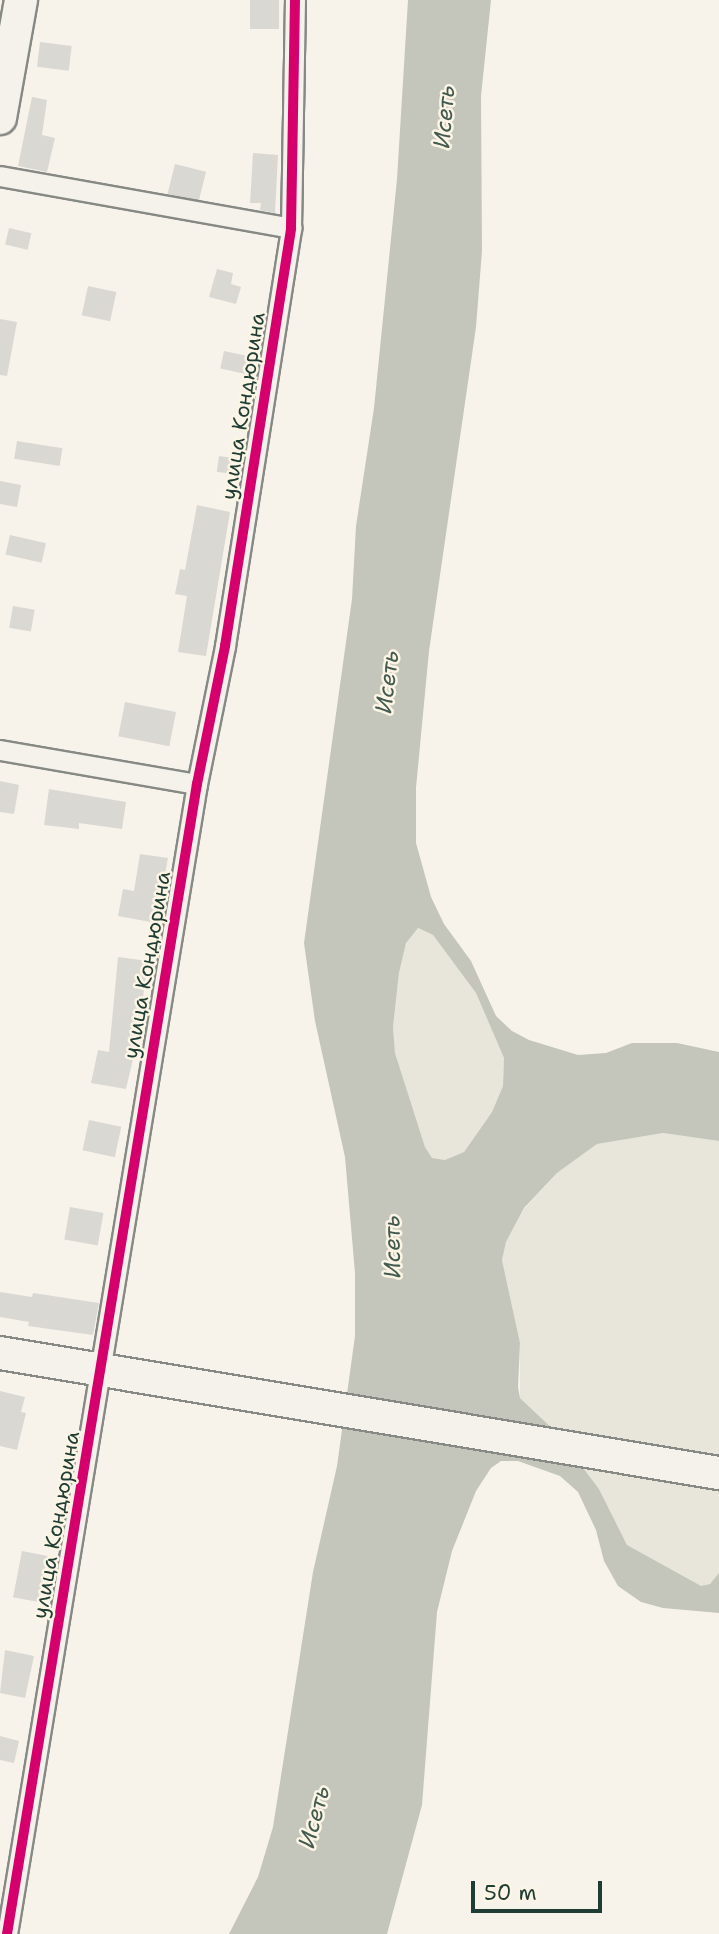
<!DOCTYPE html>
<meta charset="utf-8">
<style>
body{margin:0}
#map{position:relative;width:719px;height:1934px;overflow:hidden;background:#f7f3ea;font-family:"Shantell Sans",sans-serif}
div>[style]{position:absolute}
.green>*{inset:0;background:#e8e5da}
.water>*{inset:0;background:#c4c6bb}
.building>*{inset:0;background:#dad8d2;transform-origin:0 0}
.roads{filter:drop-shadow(2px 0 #868984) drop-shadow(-2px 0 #868984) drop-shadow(0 2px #868984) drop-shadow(0 -2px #868984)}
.street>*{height:19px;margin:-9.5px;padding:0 9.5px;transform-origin:9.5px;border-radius:9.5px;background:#f5f2ec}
.primary>*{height:32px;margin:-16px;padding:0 16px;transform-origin:16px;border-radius:16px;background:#f5f2ec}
.cycleway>*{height:10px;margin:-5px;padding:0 5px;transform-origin:5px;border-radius:5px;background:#d6006c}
span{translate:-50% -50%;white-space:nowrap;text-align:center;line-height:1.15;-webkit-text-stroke:5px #fcf5e5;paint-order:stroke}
.street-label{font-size:21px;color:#1f3d34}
.water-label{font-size:23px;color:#435a51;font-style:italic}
.scale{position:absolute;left:471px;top:1881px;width:131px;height:32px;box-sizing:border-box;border:4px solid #1f3d34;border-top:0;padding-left:9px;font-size:21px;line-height:24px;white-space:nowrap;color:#1f3d34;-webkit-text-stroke:5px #fcf5e5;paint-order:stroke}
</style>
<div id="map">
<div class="green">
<i style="clip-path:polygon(417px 928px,433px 935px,476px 993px,504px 1058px,503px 1086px,492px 1112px,464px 1152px,445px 1160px,432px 1158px,425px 1147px,395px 1053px,393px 1027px,399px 973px,406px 943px)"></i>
<i style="clip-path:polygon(663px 1133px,719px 1141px,719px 1573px,710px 1584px,701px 1587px,627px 1545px,599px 1489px,556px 1432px,520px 1398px,520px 1343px,502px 1260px,506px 1242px,524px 1209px,557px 1173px,597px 1144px)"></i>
</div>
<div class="water">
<i style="clip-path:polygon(evenodd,408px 0,491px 0,481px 96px,482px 251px,476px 327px,429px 651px,416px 788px,416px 843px,431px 897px,444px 924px,471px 961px,496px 1016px,512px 1031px,529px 1040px,578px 1055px,606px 1053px,632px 1043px,677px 1043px,719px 1052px,719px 1141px,663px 1133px,597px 1144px,557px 1173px,524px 1208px,506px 1242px,502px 1260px,520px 1343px,518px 1387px,520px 1398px,556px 1432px,599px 1489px,627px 1545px,701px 1586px,710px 1584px,719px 1573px,719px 1613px,663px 1608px,641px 1602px,618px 1586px,604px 1561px,596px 1530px,578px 1492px,560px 1476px,518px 1461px,501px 1461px,491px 1468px,476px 1491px,452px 1551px,437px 1612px,422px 1805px,387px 1934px,229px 1934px,258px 1877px,273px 1827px,313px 1572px,337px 1466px,355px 1336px,355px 1273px,345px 1157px,315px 1021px,304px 943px,352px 599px,356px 526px,374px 408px,397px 179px,408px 0,418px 928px,433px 935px,476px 993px,504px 1058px,503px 1086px,492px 1112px,464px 1152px,445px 1160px,432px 1158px,425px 1147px,395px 1053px,393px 1027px,399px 973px,406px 943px,418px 928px)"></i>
</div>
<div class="building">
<i style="left:250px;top:0;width:29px;height:29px"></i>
<i style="left:40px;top:42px;width:32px;height:25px;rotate:7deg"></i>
<i style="clip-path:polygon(32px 97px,47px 100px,42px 135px,55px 138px,47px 172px,18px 166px)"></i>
<i style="clip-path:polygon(253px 153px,278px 155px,275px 213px,260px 210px,261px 203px,250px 203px)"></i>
<i style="left:175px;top:164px;width:32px;height:31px;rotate:14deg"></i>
<i style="left:9px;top:228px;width:23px;height:17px;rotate:13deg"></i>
<i style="clip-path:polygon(217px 269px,233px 273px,231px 284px,241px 287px,236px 304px,209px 297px)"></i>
<i style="left:88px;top:286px;width:29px;height:30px;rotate:12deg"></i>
<i style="clip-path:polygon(0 319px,17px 322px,7px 376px,0 375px)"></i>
<i style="left:224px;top:351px;width:35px;height:18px;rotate:12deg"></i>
<i style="left:17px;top:441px;width:46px;height:18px;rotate:9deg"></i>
<i style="left:219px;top:456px;width:21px;height:16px;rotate:8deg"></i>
<i style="clip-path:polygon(0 481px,21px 485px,17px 507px,0 504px)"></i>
<i style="clip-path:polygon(197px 505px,230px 512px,206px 656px,178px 652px,187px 596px,175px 594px,180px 569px,185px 570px)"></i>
<i style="left:10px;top:535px;width:37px;height:20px;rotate:13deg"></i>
<i style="left:13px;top:606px;width:22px;height:22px;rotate:10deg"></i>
<i style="left:125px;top:702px;width:52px;height:35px;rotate:11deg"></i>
<i style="clip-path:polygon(0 781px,19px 785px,14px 814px,0 812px)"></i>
<i style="clip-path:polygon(49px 789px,126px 802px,122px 829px,79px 823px,79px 829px,44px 825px)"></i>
<i style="clip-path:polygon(140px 854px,168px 858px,156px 923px,118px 916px,123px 889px,134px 891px)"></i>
<i style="clip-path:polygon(118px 957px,148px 961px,137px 1042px,126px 1089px,91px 1083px,98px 1050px,109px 1052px)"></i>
<i style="left:89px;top:1120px;width:33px;height:31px;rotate:12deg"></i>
<i style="left:70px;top:1207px;width:34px;height:33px;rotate:10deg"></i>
<i style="clip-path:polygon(0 1292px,32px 1297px,33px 1293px,99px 1303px,93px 1335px,28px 1326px,29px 1322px,0 1317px)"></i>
<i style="clip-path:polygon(0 1391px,25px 1397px,21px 1412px,26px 1413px,17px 1450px,0 1446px)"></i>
<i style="left:22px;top:1551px;width:26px;height:47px;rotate:11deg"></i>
<i style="clip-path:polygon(5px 1650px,34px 1656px,25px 1698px,0 1693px)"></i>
<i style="clip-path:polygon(0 1736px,19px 1741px,14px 1763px,0 1760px)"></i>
</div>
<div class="roads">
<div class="street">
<i style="left:0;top:176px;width:296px;rotate:10.1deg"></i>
<i style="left:0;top:750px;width:200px;rotate:9.8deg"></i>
<i style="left:7px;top:1934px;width:1166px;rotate:-80.62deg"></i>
<i style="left:197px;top:784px;width:141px;rotate:-78.5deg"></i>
<i style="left:225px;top:646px;width:423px;rotate:-81deg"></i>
<i style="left:291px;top:228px;width:228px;rotate:-89deg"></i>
</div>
<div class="primary">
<i style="left:0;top:118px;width:120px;rotate:-79.9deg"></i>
<i style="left:0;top:1353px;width:729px;rotate:9.48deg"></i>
</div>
</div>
<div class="cycleway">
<i style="left:7px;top:1934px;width:1166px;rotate:-80.62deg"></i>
<i style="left:197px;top:784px;width:141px;rotate:-78.5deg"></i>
<i style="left:225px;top:646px;width:423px;rotate:-81deg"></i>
<i style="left:291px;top:228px;width:228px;rotate:-89deg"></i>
</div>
<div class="street-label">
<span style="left:243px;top:406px;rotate:-81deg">улица Кондюрина</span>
<span style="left:147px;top:965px;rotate:-80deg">улица Кондюрина</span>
<span style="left:56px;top:1525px;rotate:-80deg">улица Кондюрина</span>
</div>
<div class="water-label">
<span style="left:444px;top:117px;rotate:-85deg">Исеть</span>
<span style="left:387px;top:682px;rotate:-83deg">Исеть</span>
<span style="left:392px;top:1247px;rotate:-91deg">Исеть</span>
<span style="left:314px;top:1817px;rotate:-75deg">Исеть</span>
</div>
<div class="scale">50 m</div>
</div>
